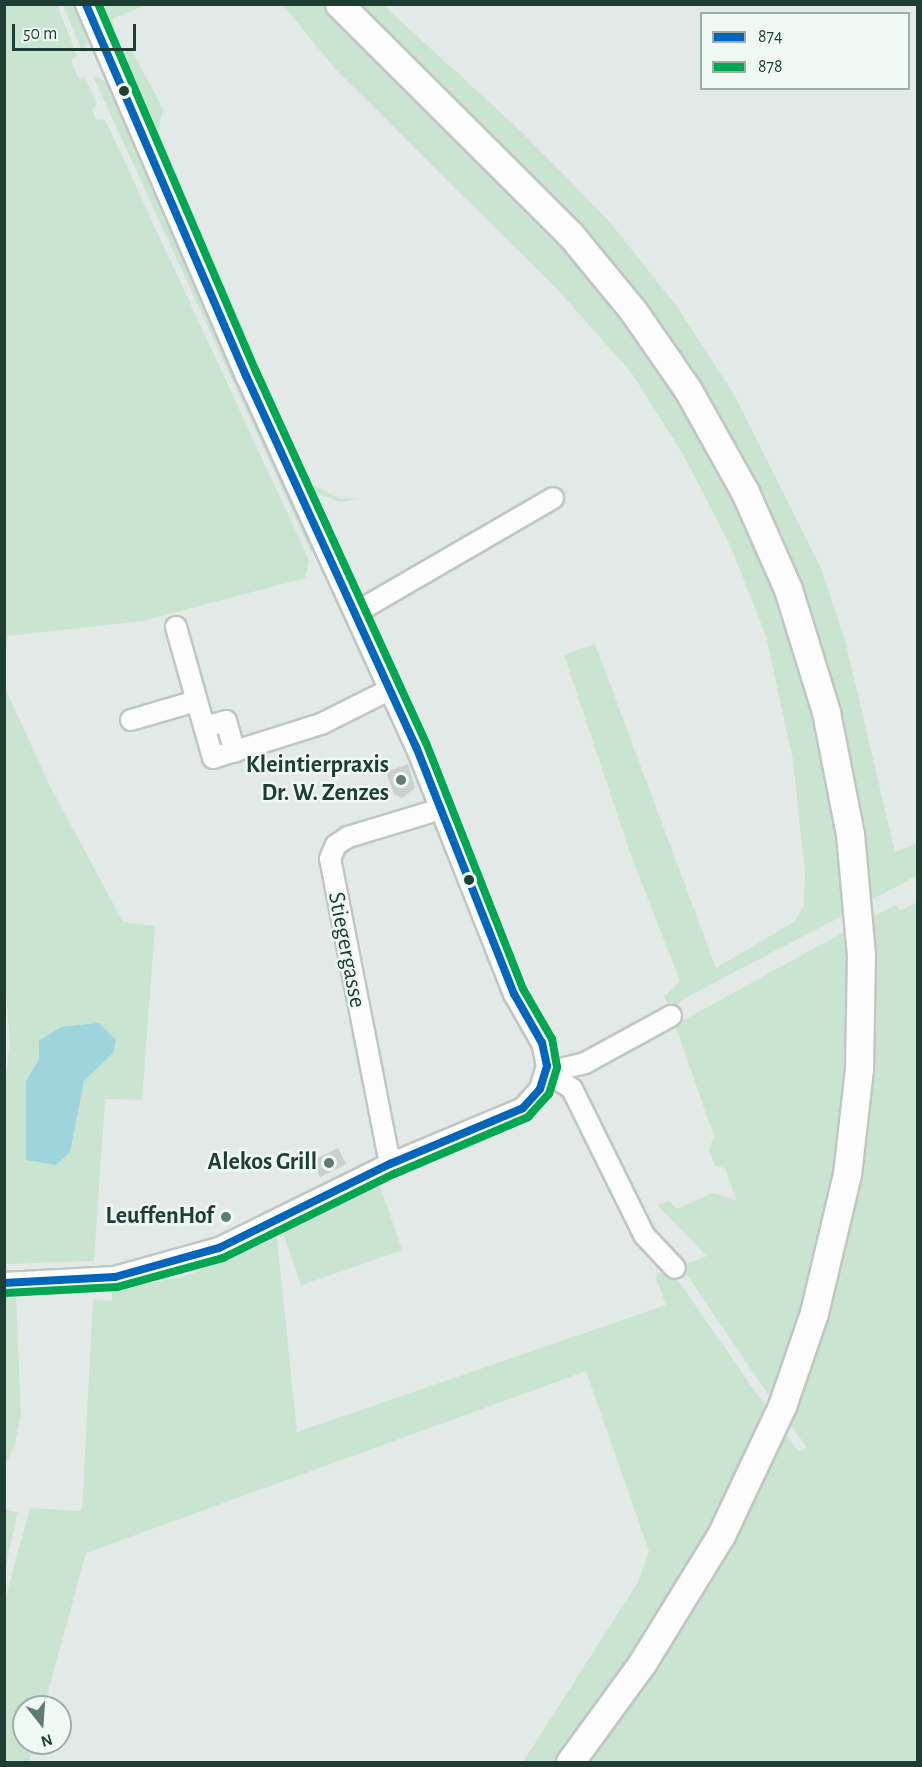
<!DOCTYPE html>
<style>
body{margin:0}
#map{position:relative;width:922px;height:1767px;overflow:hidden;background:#e2e9e6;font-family:"Alegreya Sans",sans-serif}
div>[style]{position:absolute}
.green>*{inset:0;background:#c9e4d1;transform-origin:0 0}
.water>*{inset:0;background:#9ed5dc}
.building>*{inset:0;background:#c9d0cd;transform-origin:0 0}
.roads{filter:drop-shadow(2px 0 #bfc6c3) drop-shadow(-2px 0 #bfc6c3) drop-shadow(0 2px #bfc6c3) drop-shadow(0 -2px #bfc6c3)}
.street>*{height:20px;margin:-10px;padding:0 10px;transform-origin:10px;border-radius:10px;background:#fbfcfb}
.secondary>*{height:27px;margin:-13.5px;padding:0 13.5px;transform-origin:13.5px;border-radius:13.5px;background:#fbfcfb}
.bus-1>*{height:8px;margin:-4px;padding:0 4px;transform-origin:4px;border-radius:4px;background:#0065bd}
.bus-2>*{height:8px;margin:-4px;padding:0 4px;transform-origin:4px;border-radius:4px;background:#00a651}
.dots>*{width:16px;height:16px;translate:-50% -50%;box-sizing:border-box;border:3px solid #f0f8f4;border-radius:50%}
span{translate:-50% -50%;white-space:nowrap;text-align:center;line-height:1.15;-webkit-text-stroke:5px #f0f8f4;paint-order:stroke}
.poi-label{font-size:24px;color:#1e3e34;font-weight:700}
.right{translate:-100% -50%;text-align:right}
.street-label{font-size:24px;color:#1e3e34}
.frame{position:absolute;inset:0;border:6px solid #1e3e34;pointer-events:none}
.legend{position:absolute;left:700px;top:12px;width:210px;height:78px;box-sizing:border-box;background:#f0f8f4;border:2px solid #9caea7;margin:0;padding:8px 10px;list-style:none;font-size:18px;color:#1e3e34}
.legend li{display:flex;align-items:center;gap:12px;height:30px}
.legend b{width:30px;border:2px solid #9caea7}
.north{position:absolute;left:12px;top:1695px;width:60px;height:60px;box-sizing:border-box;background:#f0f8f4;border:2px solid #9caea7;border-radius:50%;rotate:163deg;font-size:16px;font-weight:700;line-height:24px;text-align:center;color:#1e3e34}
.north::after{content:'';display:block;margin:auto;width:21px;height:27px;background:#637a72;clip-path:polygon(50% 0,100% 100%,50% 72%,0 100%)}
.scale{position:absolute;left:12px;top:24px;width:124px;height:27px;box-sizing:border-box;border:3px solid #1e3e34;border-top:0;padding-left:8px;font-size:18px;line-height:21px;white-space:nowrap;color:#1e3e34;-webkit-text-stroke:4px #f0f8f4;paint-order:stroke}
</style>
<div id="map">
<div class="green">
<i style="clip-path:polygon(4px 5px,57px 5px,77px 56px,71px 61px,79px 79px,85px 77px,97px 104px,92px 110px,96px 119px,105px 120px,109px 128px,309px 560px,305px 578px,142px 621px,8px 636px,5px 648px)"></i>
<i style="clip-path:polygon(63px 5px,78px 5px,89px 33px,83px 54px)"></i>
<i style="clip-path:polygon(94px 5px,145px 5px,112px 19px,115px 29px,106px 32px)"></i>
<i style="clip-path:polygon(283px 5px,328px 5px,537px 211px,666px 371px,764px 552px,816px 702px,850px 912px,683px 999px,670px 1012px,665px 996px,680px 981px,632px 858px,564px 655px,595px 644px,716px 968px,794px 922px,803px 908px,805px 874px,793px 760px,766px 636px,730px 545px,684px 456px,631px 372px,557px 289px,337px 71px)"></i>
<i style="clip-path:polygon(350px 5px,383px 5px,524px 134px,608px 220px,678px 308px,736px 398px,821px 568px,845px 640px,895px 852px,917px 843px,916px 876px,866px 903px,849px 776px,693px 382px)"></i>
<i style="clip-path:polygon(131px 49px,163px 109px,158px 131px,310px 484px,341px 499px,360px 498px,341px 502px,307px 490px,116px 54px)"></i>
<i style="clip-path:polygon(93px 76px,111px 84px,317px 549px,311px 552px)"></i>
<i style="clip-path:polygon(4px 686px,51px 788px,123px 922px,155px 926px,142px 1100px,105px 1099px,94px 1261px,5px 1264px,4px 1096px,10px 1044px,4px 965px)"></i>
<i style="clip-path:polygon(917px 902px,917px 1762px,580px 1762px,781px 1428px,799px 1452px,807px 1447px,785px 1418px,829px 1290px,867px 920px,896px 905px,899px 911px)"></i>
<i style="clip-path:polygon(851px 928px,852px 1019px,829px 1221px,774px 1403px,681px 1266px,707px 1256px,657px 1205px,669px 1201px,677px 1209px,712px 1193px,736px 1200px,725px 1168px,715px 1166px,709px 1149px,714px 1136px,675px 1025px)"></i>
<i style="left:380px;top:1186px;width:68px;height:107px;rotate:71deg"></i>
<i style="clip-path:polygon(277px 1238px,297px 1432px,666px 1305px,655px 1275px,666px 1271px,677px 1279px,770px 1413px,676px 1594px,559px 1762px,523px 1762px,638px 1582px,649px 1551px,586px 1371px,86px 1553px,44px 1707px,24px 1707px,24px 1743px,34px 1743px,29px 1762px,5px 1762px,5px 1600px,30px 1508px,82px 1511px,93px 1299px,112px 1301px,112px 1291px,186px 1276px)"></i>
<i style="clip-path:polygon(5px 1295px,16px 1298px,21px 1412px,15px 1445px,5px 1465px)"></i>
<i style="clip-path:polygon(5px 1510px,18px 1512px,5px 1569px,4px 1510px)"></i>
</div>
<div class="water">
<i style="clip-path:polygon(99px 1023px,116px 1040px,113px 1053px,84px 1081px,70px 1152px,56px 1165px,26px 1160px,26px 1081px,39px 1059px,39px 1041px,61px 1027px)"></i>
</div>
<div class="building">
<i style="clip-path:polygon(408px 764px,415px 788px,402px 798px,394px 794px,386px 772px)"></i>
<i style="left:338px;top:1148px;width:18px;height:29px;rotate:63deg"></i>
</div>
<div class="roads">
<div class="street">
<i style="left:355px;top:613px;width:229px;rotate:-30.1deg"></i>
<i style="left:176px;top:627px;width:136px;rotate:74.2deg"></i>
<i style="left:213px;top:758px;width:113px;rotate:-17.5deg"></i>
<i style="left:321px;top:724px;width:78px;rotate:-26.6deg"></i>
<i style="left:131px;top:720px;width:68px;rotate:-16.3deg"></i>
<i style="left:204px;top:727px;width:23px;rotate:-15deg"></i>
<i style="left:226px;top:721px;width:32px;rotate:74deg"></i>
<i style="left:547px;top:1072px;width:30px;rotate:34deg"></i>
<i style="left:572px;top:1089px;width:163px;rotate:63.7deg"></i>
<i style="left:644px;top:1235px;width:45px;rotate:46.8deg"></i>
<i style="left:547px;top:1072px;width:39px;rotate:-13deg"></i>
<i style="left:585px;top:1063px;width:98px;rotate:-28.7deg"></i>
<i style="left:390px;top:1164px;width:311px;rotate:-101.1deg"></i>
<i style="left:330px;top:859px;width:15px;rotate:-67deg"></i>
<i style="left:336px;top:845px;width:14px;rotate:-34deg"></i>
<i style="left:348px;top:837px;width:97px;rotate:-16.8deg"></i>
<i style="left:4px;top:1283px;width:111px;rotate:-3.1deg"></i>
<i style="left:115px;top:1277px;width:108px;rotate:-15.6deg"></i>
<i style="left:219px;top:1248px;width:191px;rotate:-26.2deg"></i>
<i style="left:390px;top:1164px;width:144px;rotate:-22.8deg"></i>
<i style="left:523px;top:1108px;width:25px;rotate:-48deg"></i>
<i style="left:540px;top:1089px;width:24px;rotate:-73deg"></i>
<i style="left:547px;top:1066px;width:24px;rotate:-102deg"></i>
<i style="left:542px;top:1043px;width:56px;rotate:-119.7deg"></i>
<i style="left:514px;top:994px;width:266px;rotate:-111.6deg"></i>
<i style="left:416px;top:747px;width:408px;rotate:-114.6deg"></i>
<i style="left:246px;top:376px;width:405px;rotate:-113.3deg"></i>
</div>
<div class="secondary">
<i style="left:339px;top:4px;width:326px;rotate:44.9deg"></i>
<i style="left:570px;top:234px;width:101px;rotate:50.6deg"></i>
<i style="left:634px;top:312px;width:95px;rotate:55.3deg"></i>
<i style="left:688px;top:390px;width:117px;rotate:60.8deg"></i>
<i style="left:745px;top:492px;width:106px;rotate:66.1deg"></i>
<i style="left:788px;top:589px;width:129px;rotate:72.8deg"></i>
<i style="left:826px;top:712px;width:124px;rotate:78.9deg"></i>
<i style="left:850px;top:834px;width:121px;rotate:84.8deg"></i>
<i style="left:861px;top:954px;width:115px;rotate:91deg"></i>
<i style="left:859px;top:1069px;width:106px;rotate:96.5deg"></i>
<i style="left:847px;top:1174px;width:143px;rotate:103.4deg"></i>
<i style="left:814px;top:1313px;width:98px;rotate:109deg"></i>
<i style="left:782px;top:1406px;width:143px;rotate:115.3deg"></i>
<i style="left:721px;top:1535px;width:149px;rotate:121.6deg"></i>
<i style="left:643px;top:1662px;width:124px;rotate:126.1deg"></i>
</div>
</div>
<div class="bus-1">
<i style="left:4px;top:1283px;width:111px;rotate:-3.1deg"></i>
<i style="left:115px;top:1277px;width:108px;rotate:-15.6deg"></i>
<i style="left:219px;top:1248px;width:191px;rotate:-26.2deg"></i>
<i style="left:390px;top:1164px;width:144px;rotate:-22.8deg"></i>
<i style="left:523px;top:1108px;width:25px;rotate:-48deg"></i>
<i style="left:540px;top:1089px;width:24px;rotate:-73deg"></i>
<i style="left:547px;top:1066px;width:24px;rotate:-102deg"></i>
<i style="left:542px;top:1043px;width:56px;rotate:-119.7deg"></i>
<i style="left:514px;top:994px;width:266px;rotate:-111.6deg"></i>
<i style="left:416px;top:747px;width:408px;rotate:-114.6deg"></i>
<i style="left:246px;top:376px;width:405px;rotate:-113.3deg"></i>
</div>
<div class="bus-2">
<i style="left:5px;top:1293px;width:112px;rotate:-3.1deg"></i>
<i style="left:117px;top:1287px;width:110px;rotate:-15.3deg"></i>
<i style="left:223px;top:1258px;width:191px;rotate:-26.2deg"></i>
<i style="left:394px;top:1174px;width:146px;rotate:-23deg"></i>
<i style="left:528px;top:1117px;width:31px;rotate:-48deg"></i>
<i style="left:549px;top:1094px;width:28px;rotate:-73deg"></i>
<i style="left:557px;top:1067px;width:28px;rotate:-100deg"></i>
<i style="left:552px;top:1039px;width:58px;rotate:-120.1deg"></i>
<i style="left:523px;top:989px;width:264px;rotate:-111.5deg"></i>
<i style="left:426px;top:743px;width:408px;rotate:-114.6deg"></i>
<i style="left:256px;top:372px;width:400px;rotate:-113.2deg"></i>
</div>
<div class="dots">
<i style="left:124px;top:91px;background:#1e3e34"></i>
<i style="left:401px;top:780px;background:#637a72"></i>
<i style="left:469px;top:880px;background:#1e3e34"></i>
<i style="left:329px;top:1163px;background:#637a72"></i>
<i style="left:226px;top:1217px;background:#637a72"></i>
</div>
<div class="poi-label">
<span class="right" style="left:389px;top:780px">Kleintierpraxis<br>Dr. W. Zenzes</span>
<span class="right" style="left:317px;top:1163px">Alekos Grill</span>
<span class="right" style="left:214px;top:1217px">LeuffenHof</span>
</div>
<div class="street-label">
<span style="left:346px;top:950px;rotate:79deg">Stiegergasse</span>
</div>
<div class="frame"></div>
<ul class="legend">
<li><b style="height:8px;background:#0065bd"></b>874</li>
<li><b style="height:8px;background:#00a651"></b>878</li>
</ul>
<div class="north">N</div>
<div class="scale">50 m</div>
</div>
